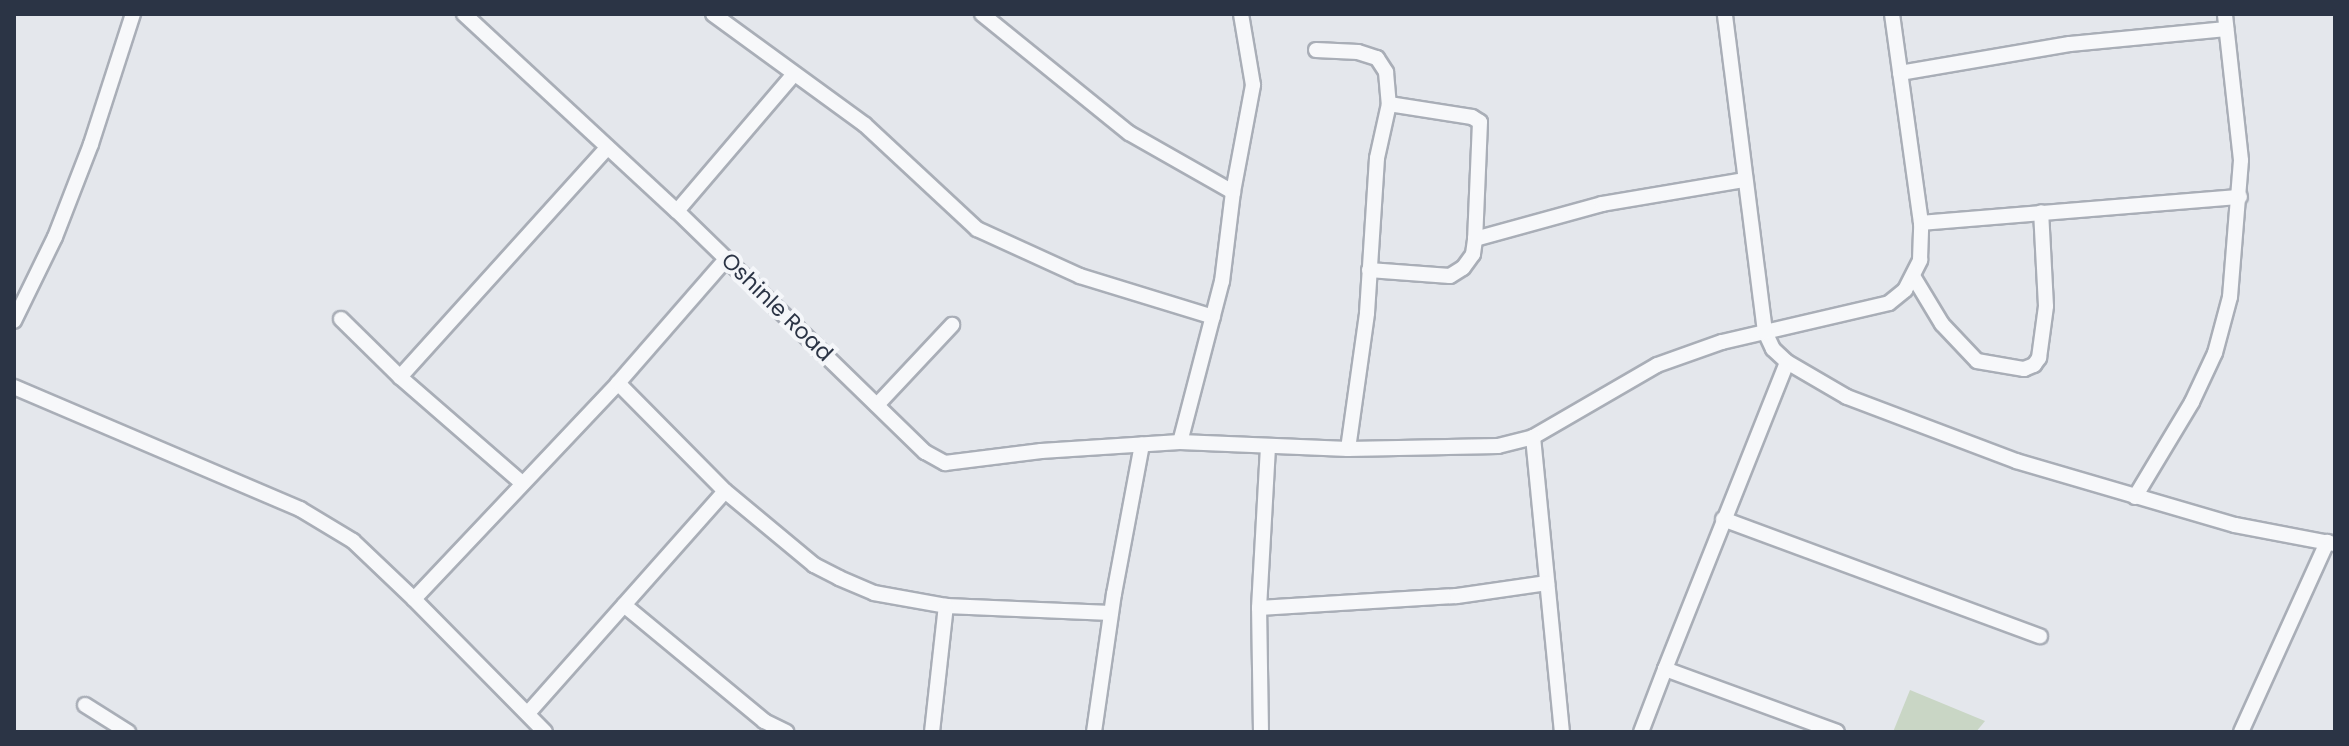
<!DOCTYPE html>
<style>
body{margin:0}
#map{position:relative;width:2349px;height:746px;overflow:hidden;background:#e4e7ec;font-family:Poppins,sans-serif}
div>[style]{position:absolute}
.green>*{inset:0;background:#c9d6c5}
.roads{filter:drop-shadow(2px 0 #a9aeb7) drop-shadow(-2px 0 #a9aeb7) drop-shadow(0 2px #a9aeb7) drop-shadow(0 -2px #a9aeb7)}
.minor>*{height:14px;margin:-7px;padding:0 7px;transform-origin:7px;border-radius:7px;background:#f7f8fa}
span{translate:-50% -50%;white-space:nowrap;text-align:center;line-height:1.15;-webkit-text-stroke:8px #f4f6f9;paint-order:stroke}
.street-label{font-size:22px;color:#2b3445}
.frame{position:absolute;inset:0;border:16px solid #2b3445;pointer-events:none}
</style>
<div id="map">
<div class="green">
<i style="clip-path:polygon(1910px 690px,1985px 721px,1976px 732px,1893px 732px)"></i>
</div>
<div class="roads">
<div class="minor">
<i style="left:464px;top:14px;width:290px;rotate:42.8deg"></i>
<i style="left:677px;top:211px;width:346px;rotate:44.2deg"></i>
<i style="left:925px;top:452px;width:23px;rotate:29deg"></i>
<i style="left:945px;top:463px;width:97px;rotate:-7.1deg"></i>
<i style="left:1041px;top:451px;width:139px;rotate:-3.7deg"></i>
<i style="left:1180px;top:442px;width:168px;rotate:2.4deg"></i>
<i style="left:1348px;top:449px;width:150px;rotate:-1.1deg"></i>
<i style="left:1498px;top:446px;width:36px;rotate:-14deg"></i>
<i style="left:1533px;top:437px;width:143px;rotate:-30.1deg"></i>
<i style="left:1657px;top:365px;width:69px;rotate:-19.5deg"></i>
<i style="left:1722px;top:342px;width:171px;rotate:-13.1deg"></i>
<i style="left:1889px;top:303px;width:21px;rotate:-39deg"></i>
<i style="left:1905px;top:290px;width:34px;rotate:-63deg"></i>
<i style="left:1920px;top:260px;width:37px;rotate:-88deg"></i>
<i style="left:1921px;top:223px;width:211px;rotate:-97.9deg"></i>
<i style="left:713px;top:14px;width:188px;rotate:36.1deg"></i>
<i style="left:865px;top:125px;width:153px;rotate:42.9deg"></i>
<i style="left:977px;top:229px;width:113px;rotate:24.5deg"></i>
<i style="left:1080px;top:276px;width:139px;rotate:17.1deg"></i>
<i style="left:982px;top:14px;width:189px;rotate:39deg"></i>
<i style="left:1129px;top:133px;width:120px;rotate:29.6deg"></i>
<i style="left:1233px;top:192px;width:90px;rotate:97deg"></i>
<i style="left:1222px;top:281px;width:166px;rotate:104.6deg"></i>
<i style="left:1316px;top:50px;width:42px;rotate:2.7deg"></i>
<i style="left:1358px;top:52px;width:20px;rotate:18deg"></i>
<i style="left:1377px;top:58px;width:17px;rotate:57deg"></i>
<i style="left:1386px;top:72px;width:32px;rotate:85deg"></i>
<i style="left:1389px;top:104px;width:84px;rotate:8.9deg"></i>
<i style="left:1472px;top:117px;width:9px;rotate:32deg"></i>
<i style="left:1480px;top:122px;width:117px;rotate:92.4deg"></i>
<i style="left:1475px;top:239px;width:132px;rotate:-15.4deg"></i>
<i style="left:1602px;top:204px;width:144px;rotate:-9.6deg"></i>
<i style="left:1900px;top:73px;width:172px;rotate:-9.7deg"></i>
<i style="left:2070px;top:44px;width:157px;rotate:-5.5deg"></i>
<i style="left:1233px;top:192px;width:109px;rotate:-79.4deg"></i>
<i style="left:1253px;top:85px;width:72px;rotate:-99.6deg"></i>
<i style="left:677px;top:211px;width:179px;rotate:-49.5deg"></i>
<i style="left:1921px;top:223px;width:320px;rotate:-4.7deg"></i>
<i style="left:1369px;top:270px;width:81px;rotate:4.2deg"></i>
<i style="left:1450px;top:276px;width:15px;rotate:-32deg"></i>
<i style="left:1463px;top:268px;width:17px;rotate:-54deg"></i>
<i style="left:1473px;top:254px;width:15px;rotate:-82deg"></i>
<i style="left:1913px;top:276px;width:56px;rotate:58.9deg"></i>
<i style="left:1942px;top:324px;width:51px;rotate:46.6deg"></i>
<i style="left:1977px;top:361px;width:48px;rotate:9.7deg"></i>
<i style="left:2024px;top:369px;width:11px;rotate:-22deg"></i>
<i style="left:2034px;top:365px;width:9px;rotate:-54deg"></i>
<i style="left:2039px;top:358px;width:52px;rotate:-82.3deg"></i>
<i style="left:2046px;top:306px;width:94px;rotate:-93deg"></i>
<i style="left:341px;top:319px;width:83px;rotate:44.5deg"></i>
<i style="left:14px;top:321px;width:93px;rotate:-64deg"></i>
<i style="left:55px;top:237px;width:100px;rotate:-68.8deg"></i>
<i style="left:91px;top:144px;width:137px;rotate:-72.1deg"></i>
<i style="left:1787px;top:362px;width:69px;rotate:30.3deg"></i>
<i style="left:1847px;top:397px;width:181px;rotate:20.7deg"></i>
<i style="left:2016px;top:461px;width:228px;rotate:16.3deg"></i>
<i style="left:2235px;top:525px;width:102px;rotate:10.8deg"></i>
<i style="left:618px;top:383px;width:152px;rotate:45.3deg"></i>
<i style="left:725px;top:491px;width:116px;rotate:39.7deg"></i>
<i style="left:814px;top:565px;width:28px;rotate:27deg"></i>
<i style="left:839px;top:578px;width:38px;rotate:23deg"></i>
<i style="left:874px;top:593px;width:73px;rotate:10.2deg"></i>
<i style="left:946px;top:606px;width:165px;rotate:2.4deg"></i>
<i style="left:14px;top:387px;width:311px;rotate:23.1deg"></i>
<i style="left:300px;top:509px;width:62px;rotate:31.1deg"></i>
<i style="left:353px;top:541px;width:84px;rotate:43.6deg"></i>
<i style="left:877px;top:405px;width:110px;rotate:-46.8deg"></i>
<i style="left:1533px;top:437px;width:296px;rotate:84.4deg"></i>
<i style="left:1348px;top:449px;width:137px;rotate:-82deg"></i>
<i style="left:1367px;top:313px;width:155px;rotate:-86.3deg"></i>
<i style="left:1377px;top:158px;width:55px;rotate:-77.5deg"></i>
<i style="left:522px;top:483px;width:162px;rotate:-139deg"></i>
<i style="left:400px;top:377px;width:309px;rotate:-47.9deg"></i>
<i style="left:2135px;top:497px;width:111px;rotate:-59deg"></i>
<i style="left:2192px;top:402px;width:54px;rotate:-64.9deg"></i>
<i style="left:2215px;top:353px;width:58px;rotate:-75deg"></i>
<i style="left:2230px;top:297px;width:137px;rotate:-85.4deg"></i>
<i style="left:2241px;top:160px;width:147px;rotate:-96.3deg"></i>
<i style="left:1723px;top:519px;width:338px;rotate:20.3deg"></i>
<i style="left:624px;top:605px;width:182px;rotate:39.6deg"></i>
<i style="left:764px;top:721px;width:25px;rotate:26deg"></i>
<i style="left:1259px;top:608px;width:198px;rotate:-3.5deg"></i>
<i style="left:1457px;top:596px;width:91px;rotate:-8.2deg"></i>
<i style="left:1665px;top:669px;width:330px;rotate:-68.3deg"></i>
<i style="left:1787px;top:362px;width:19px;rotate:-137deg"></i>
<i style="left:1773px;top:349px;width:19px;rotate:-115deg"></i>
<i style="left:1765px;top:332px;width:321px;rotate:-97.2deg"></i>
<i style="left:85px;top:705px;width:51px;rotate:32.1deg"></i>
<i style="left:529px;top:712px;width:295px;rotate:-48.4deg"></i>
<i style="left:545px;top:732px;width:187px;rotate:-134.6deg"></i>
<i style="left:414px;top:599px;width:297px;rotate:-46.6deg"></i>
<i style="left:618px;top:383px;width:164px;rotate:-48.9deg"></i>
<i style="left:932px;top:732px;width:127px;rotate:-83.7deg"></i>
<i style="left:1094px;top:732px;width:139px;rotate:-81.8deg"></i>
<i style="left:1114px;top:594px;width:152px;rotate:-79.4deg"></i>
<i style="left:1261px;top:732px;width:124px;rotate:-90.9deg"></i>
<i style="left:1259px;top:608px;width:161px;rotate:-86.8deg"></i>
<i style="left:1641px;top:732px;width:67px;rotate:-69.1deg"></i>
<i style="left:1665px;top:669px;width:183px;rotate:20.1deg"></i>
<i style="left:2241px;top:732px;width:209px;rotate:-65.6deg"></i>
</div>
</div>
<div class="street-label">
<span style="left:777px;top:307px;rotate:44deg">Oshinle Road</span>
</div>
<div class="frame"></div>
</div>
